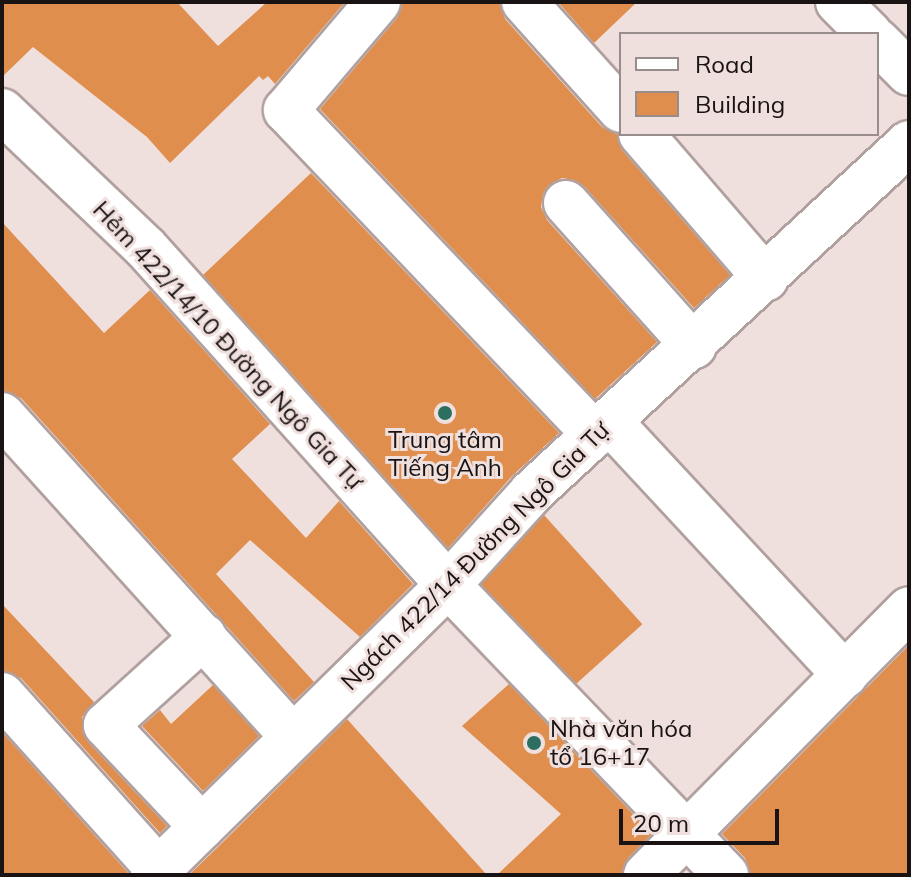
<!DOCTYPE html>
<meta charset="utf-8">
<style>
body{margin:0}
#map{position:relative;width:911px;height:877px;overflow:hidden;background:#efdfdd;font-family:Mulish,sans-serif}
div>[style]{position:absolute}
.building>*{inset:0;background:#e08e4e;transform-origin:0 0}
.roads{filter:drop-shadow(2px 0 #b0a19f) drop-shadow(-2px 0 #b0a19f) drop-shadow(0 2px #b0a19f) drop-shadow(0 -2px #b0a19f)}
.minor>*{height:44px;margin:-22px;padding:0 22px;transform-origin:22px;border-radius:22px;background:#fff}
.dots>*{width:22px;height:22px;translate:-50% -50%;box-sizing:border-box;border:4px solid #efdfdd;border-radius:50%}
span{translate:-50% -50%;white-space:nowrap;text-align:center;line-height:1.15;-webkit-text-stroke:6px #efdfdd;paint-order:stroke}
.street-label{font-size:24px;color:#191313}
.poi-label{font-size:24px;color:#191313}
.left{translate:0 -50%;text-align:left}
.frame{position:absolute;inset:0;border:4px solid #191313;pointer-events:none}
.legend{position:absolute;left:619px;top:32px;width:260px;height:104px;box-sizing:border-box;background:#efdfdd;border:2px solid #998d8c;margin:0;padding:10px 14px;list-style:none;font-size:24px;color:#191313}
.legend li{display:flex;align-items:center;gap:16px;height:40px}
.legend b{width:40px;border:2px solid #998d8c}
.scale{position:absolute;left:619px;top:809px;width:160px;height:36px;box-sizing:border-box;border:4px solid #191313;border-top:0;padding-left:10px;font-size:24px;line-height:28px;white-space:nowrap;color:#191313;-webkit-text-stroke:6px #efdfdd;paint-order:stroke}
</style>
<div id="map">
<div class="building">
<i style="clip-path:polygon(2px 2px,177px 2px,218px 46px,267px 2px,345px 2px,275px 84px,268px 76px,263px 80px,259px 76px,170px 163px,147px 137px,33px 47px,2px 77px)"></i>
<i style="clip-path:polygon(402px 2px,500px 2px,505px 19px,602px 127px,617px 134px,622px 150px,730px 275px,694px 308px,584px 186px,574px 180px,562px 178px,549px 185px,543px 194px,541px 207px,547px 220px,657px 342px,595px 399px,320px 109px,397px 18px)"></i>
<i style="clip-path:polygon(558px 2px,637px 2px,594px 43px)"></i>
<i style="clip-path:polygon(311px 173px,559px 433px,512px 476px,448px 548px,203px 275px)"></i>
<i style="clip-path:polygon(2px 222px,104px 333px,150px 290px,270px 424px,232px 459px,306px 538px,339px 501px,413px 584px,360px 637px,250px 540px,216px 574px,314px 682px,294px 701px,21px 398px,2px 391px)"></i>
<i style="left:544px;top:515px;width:147px;height:93px;rotate:48deg"></i>
<i style="clip-path:polygon(2px 604px,94px 702px,82px 717px,82px 731px,88px 742px,167px 826px,160px 833px,21px 678px,2px 671px)"></i>
<i style="clip-path:polygon(909px 645px,909px 875px,750px 875px,745px 858px,722px 834px)"></i>
<i style="clip-path:polygon(509px 684px,652px 834px,628px 858px,622px 875px,497px 875px,561px 814px,462px 726px)"></i>
<i style="clip-path:polygon(213px 685px,259px 736px,203px 791px,142px 726px,160px 710px,171px 724px)"></i>
<i style="clip-path:polygon(347px 719px,487px 875px,189px 875px,220px 845px)"></i>
<i style="clip-path:polygon(2px 732px,129px 874px,129px 875px,2px 875px)"></i>
</div>
<div class="roads">
<div class="minor">
<i style="left:378px;top:2px;width:142px;rotate:130.4deg"></i>
<i style="left:286px;top:110px;width:448px;rotate:46.4deg"></i>
<i style="left:524px;top:2px;width:145px;rotate:48.1deg"></i>
<i style="left:838px;top:2px;width:45px;rotate:45deg"></i>
<i style="left:877px;top:41px;width:45px;rotate:45deg"></i>
<i style="left:2px;top:111px;width:197px;rotate:43.6deg"></i>
<i style="left:145px;top:247px;width:454px;rotate:48.1deg"></i>
<i style="left:448px;top:585px;width:402px;rotate:46.2deg"></i>
<i style="left:641px;top:134px;width:191px;rotate:49.2deg"></i>
<i style="left:566px;top:203px;width:192px;rotate:48.2deg"></i>
<i style="left:2px;top:415px;width:434px;rotate:47.9deg"></i>
<i style="left:609px;top:421px;width:347px;rotate:47.1deg"></i>
<i style="left:2px;top:695px;width:235px;rotate:48.1deg"></i>
<i style="left:202px;top:827px;width:140px;rotate:-133.3deg"></i>
<i style="left:106px;top:725px;width:132px;rotate:-42.2deg"></i>
<i style="left:153px;top:875px;width:414px;rotate:-44.5deg"></i>
<i style="left:448px;top:585px;width:124px;rotate:-47.9deg"></i>
<i style="left:531px;top:493px;width:515px;rotate:-42.8deg"></i>
<i style="left:646px;top:875px;width:374px;rotate:-45.3deg"></i>
</div>
</div>
<div class="dots">
<i style="left:445px;top:413px;background:#2c6e5f"></i>
<i style="left:534px;top:743px;background:#2c6e5f"></i>
</div>
<div class="street-label">
<span style="left:228px;top:345px;rotate:47deg">Hẻm 422/14/10 Đường Ngô Gia Tự</span>
<span style="left:475px;top:556px;rotate:-45deg">Ngách 422/14 Đường Ngô Gia Tự</span>
</div>
<div class="poi-label">
<span style="left:445px;top:454px">Trung tâm<br>Tiếng Anh</span>
<span class="left" style="left:550px;top:743px">Nhà văn hóa<br>tổ 16+17</span>
</div>
<div class="frame"></div>
<ul class="legend">
<li><b style="height:10px;background:#fff"></b>Road</li>
<li><b style="height:22px;background:#e08e4e"></b>Building</li>
</ul>
<div class="scale">20 m</div>
</div>
